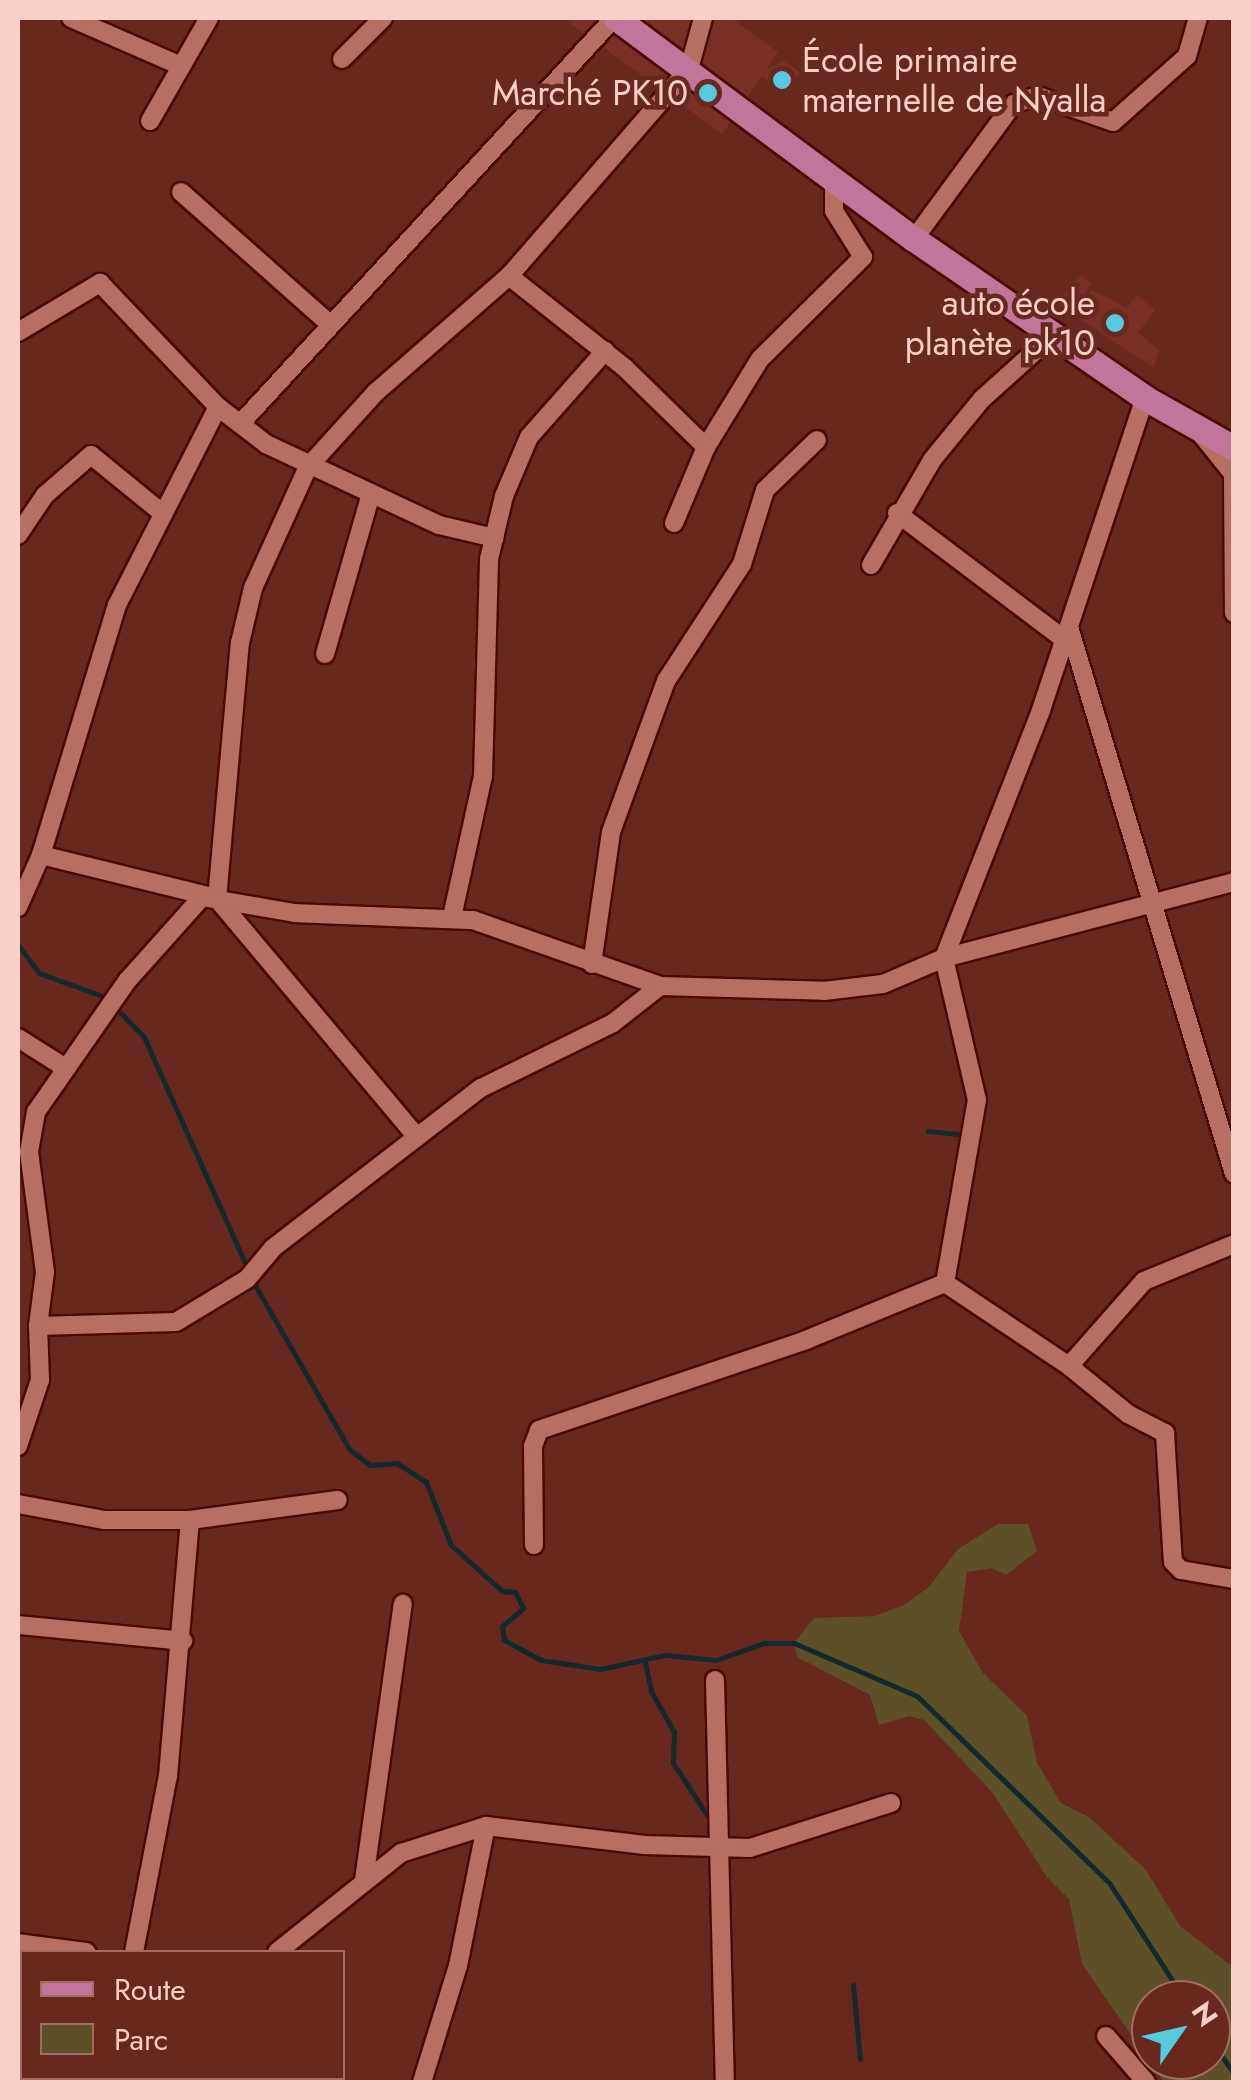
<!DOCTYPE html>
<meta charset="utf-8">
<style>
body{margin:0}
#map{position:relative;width:1251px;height:2100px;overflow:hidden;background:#69281e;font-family:Jost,sans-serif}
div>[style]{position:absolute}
.built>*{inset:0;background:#792f24}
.green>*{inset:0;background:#5d5027}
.stream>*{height:5px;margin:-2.5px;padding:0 2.5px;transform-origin:2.5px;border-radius:2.5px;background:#122a2e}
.roads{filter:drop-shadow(2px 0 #4a0a04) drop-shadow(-2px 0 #4a0a04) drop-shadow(0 2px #4a0a04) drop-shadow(0 -2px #4a0a04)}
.minor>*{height:18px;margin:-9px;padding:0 9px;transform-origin:9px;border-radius:9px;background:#b76f61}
.primary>*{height:25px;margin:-12.5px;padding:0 12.5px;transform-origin:12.5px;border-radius:12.5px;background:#c2759a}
.dots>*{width:28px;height:28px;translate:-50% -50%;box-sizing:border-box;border:5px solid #69281e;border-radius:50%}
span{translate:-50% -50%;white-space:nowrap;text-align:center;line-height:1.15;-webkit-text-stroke:9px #69281e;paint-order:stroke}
.poi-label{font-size:35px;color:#f9d0c8}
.left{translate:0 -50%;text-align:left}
.right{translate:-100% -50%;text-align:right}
.frame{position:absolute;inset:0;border:20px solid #f9d0c8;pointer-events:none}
.legend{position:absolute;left:20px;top:1950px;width:325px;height:130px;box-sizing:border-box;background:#69281e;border:2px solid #a36b62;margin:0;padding:12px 18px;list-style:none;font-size:30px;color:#f9d0c8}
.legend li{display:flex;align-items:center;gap:20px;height:50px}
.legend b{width:50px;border:2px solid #a36b62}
.north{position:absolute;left:1131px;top:1980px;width:100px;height:100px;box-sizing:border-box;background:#69281e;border:2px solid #a36b62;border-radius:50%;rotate:56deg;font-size:28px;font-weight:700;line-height:40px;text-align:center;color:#f9d0c8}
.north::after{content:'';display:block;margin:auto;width:35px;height:45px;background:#55cadf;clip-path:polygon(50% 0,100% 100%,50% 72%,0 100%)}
</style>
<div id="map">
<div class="built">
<i style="clip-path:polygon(563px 18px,731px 18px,778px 52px,767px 69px,783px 61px,800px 72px,787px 92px,762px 76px,722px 134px)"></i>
<i style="clip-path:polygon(1082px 275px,1091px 284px,1081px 300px,1092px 290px,1127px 308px,1137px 295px,1155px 310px,1138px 333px,1159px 350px,1154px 368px,1066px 310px,1060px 298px)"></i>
</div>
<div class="green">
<i style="clip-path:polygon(evenodd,998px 1524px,1028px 1524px,1037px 1551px,1006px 1575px,992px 1568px,967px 1572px,959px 1631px,982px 1672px,1027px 1716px,1037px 1763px,1061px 1803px,1089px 1817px,1146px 1870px,1180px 1926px,1233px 1967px,1233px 2082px,1164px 2082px,1082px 1964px,1069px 1899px,1047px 1877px,992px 1792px,924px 1720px,909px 1716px,879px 1725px,870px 1695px,797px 1657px,794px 1643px,814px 1618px,875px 1616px,904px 1605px,929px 1587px,958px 1549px,998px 1524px,1151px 2000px,1211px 2000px,1211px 2060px,1151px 2060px,1151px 2000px)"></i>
</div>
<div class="stream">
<i style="left:18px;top:945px;width:35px;rotate:53deg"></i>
<i style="left:39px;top:973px;width:70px;rotate:20deg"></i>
<i style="left:105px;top:997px;width:56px;rotate:45.7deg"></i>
<i style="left:144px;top:1037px;width:254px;rotate:65.9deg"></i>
<i style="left:928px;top:1131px;width:40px;rotate:5.7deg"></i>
<i style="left:252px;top:1280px;width:195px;rotate:60.1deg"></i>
<i style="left:349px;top:1449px;width:26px;rotate:37deg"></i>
<i style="left:370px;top:1465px;width:27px;rotate:-4deg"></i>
<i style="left:397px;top:1463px;width:35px;rotate:33deg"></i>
<i style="left:426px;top:1482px;width:68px;rotate:68.4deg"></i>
<i style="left:451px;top:1545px;width:69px;rotate:42deg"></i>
<i style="left:502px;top:1591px;width:13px;rotate:4deg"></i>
<i style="left:515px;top:1592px;width:18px;rotate:63deg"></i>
<i style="left:523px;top:1608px;width:28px;rotate:139deg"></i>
<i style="left:502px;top:1626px;width:14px;rotate:82deg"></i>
<i style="left:504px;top:1640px;width:42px;rotate:28.4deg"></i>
<i style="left:541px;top:1660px;width:60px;rotate:8.7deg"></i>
<i style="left:600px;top:1669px;width:67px;rotate:-12deg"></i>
<i style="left:666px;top:1655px;width:50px;rotate:5.7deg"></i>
<i style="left:716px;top:1660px;width:51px;rotate:-19.5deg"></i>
<i style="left:764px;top:1643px;width:30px"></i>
<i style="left:794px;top:1643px;width:134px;rotate:23.3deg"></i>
<i style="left:917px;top:1696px;width:269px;rotate:44.2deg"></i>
<i style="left:1110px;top:1884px;width:138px;rotate:57.1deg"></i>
<i style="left:645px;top:1662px;width:30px;rotate:78deg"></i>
<i style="left:651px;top:1691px;width:47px;rotate:60.7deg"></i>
<i style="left:674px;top:1732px;width:31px;rotate:92deg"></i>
<i style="left:673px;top:1763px;width:73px;rotate:56.7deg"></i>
<i style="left:853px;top:1985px;width:74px;rotate:84.6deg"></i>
<i style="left:1211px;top:2040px;width:41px;rotate:55.9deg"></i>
</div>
<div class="roads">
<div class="minor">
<i style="left:71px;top:18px;width:120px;rotate:23.6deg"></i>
<i style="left:342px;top:59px;width:58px;rotate:-45deg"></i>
<i style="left:150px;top:121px;width:119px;rotate:-60.2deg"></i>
<i style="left:181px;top:192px;width:200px;rotate:41.6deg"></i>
<i style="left:914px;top:239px;width:167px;rotate:-53.7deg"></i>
<i style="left:1013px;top:104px;width:26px;rotate:-18deg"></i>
<i style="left:1038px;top:96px;width:79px;rotate:19.1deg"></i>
<i style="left:1113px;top:122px;width:99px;rotate:-41.7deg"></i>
<i style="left:1187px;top:56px;width:40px;rotate:-74deg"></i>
<i style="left:509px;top:276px;width:147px;rotate:38.4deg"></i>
<i style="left:624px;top:367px;width:115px;rotate:44.3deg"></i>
<i style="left:18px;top:332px;width:96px;rotate:-30.9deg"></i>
<i style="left:100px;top:283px;width:171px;rotate:46.4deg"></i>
<i style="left:218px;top:407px;width:61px;rotate:37.6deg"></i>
<i style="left:266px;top:444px;width:191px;rotate:25.1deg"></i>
<i style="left:439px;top:525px;width:57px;rotate:13.3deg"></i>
<i style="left:240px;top:424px;width:552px;rotate:-47.35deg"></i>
<i style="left:1202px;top:435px;width:51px;rotate:51.3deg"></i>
<i style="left:1233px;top:474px;width:139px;rotate:89.6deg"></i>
<i style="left:897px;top:513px;width:211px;rotate:37.1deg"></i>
<i style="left:674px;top:523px;width:82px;rotate:-67.2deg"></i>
<i style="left:706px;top:447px;width:103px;rotate:-58.5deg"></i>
<i style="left:760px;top:359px;width:145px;rotate:-44.7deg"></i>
<i style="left:863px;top:257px;width:54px;rotate:-122.2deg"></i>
<i style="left:834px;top:211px;width:32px;rotate:-90deg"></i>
<i style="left:18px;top:535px;width:48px;rotate:-56deg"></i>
<i style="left:45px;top:495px;width:61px;rotate:-41deg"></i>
<i style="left:91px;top:455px;width:92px;rotate:39.2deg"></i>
<i style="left:871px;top:565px;width:121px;rotate:-59.8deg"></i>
<i style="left:932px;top:460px;width:79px;rotate:-50.7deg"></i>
<i style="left:982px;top:399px;width:96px;rotate:-42deg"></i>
<i style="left:1069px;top:627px;width:571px;rotate:73.21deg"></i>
<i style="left:325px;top:654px;width:166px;rotate:-74deg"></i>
<i style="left:41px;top:855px;width:172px;rotate:13.8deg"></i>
<i style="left:18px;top:907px;width:57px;rotate:-66.1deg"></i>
<i style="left:41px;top:855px;width:261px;rotate:-73.1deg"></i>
<i style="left:117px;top:605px;width:222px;rotate:-63deg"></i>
<i style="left:452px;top:917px;width:144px;rotate:-77.6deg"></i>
<i style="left:483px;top:776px;width:217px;rotate:-88.4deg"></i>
<i style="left:489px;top:559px;width:65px;rotate:-76.6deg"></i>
<i style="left:504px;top:496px;width:64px;rotate:-67deg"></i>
<i style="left:529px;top:437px;width:115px;rotate:-48.5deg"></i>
<i style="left:592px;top:964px;width:133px;rotate:-81.8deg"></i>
<i style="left:611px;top:832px;width:161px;rotate:-70deg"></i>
<i style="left:666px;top:681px;width:140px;rotate:-57deg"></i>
<i style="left:742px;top:564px;width:77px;rotate:-72.7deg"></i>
<i style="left:765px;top:490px;width:72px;rotate:-43.9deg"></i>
<i style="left:18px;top:1038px;width:54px;rotate:32.2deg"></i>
<i style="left:417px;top:1137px;width:311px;rotate:-130deg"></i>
<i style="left:217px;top:899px;width:257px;rotate:-84.9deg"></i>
<i style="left:240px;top:643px;width:57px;rotate:-76.7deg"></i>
<i style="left:253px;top:588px;width:133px;rotate:-65.6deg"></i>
<i style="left:308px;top:467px;width:101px;rotate:-47.8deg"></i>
<i style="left:376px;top:392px;width:176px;rotate:-41.1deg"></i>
<i style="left:509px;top:276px;width:274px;rotate:-49deg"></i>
<i style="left:689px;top:69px;width:53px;rotate:-74.6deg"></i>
<i style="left:945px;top:1283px;width:149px;rotate:33.8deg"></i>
<i style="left:1069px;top:1366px;width:76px;rotate:39.1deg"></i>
<i style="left:1128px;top:1414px;width:42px;rotate:27.2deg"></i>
<i style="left:1165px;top:1433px;width:129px;rotate:86.5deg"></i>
<i style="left:1173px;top:1562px;width:11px;rotate:45deg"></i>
<i style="left:1181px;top:1570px;width:54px;rotate:9.6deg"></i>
<i style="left:38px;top:1326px;width:138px;rotate:-1.7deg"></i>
<i style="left:176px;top:1322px;width:83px;rotate:-31.2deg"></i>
<i style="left:247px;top:1279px;width:40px;rotate:-50deg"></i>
<i style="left:273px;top:1248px;width:262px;rotate:-37.6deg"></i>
<i style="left:481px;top:1088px;width:147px;rotate:-26.2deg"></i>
<i style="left:613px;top:1023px;width:60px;rotate:-38.2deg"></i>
<i style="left:1069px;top:1366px;width:113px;rotate:-48.6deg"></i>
<i style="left:1144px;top:1281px;width:97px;rotate:-22.3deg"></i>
<i style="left:18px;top:1446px;width:70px;rotate:-71.6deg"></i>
<i style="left:40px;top:1380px;width:54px;rotate:-92.1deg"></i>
<i style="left:38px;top:1326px;width:54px;rotate:-82.6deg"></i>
<i style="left:45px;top:1272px;width:121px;rotate:-97.6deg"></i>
<i style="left:29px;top:1152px;width:41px;rotate:-80.1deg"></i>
<i style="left:36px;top:1112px;width:160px;rotate:-55.2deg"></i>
<i style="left:127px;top:981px;width:113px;rotate:-48.2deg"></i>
<i style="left:202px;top:897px;width:94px;rotate:9.8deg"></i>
<i style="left:295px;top:913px;width:178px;rotate:2.3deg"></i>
<i style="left:473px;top:920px;width:198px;rotate:19.4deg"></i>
<i style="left:660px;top:986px;width:164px;rotate:1.7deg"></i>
<i style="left:824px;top:991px;width:59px;rotate:-6.8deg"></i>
<i style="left:883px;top:984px;width:66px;rotate:-23.1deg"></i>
<i style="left:944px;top:958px;width:300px;rotate:-14.7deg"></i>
<i style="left:18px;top:1504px;width:87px;rotate:10.5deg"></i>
<i style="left:104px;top:1520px;width:86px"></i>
<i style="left:190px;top:1520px;width:149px;rotate:-7.7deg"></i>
<i style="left:534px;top:1545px;width:99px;rotate:-90.6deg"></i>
<i style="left:533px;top:1446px;width:17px;rotate:-69deg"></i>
<i style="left:539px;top:1430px;width:282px;rotate:-18.6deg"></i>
<i style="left:806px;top:1340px;width:150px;rotate:-22.3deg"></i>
<i style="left:945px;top:1283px;width:186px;rotate:-80.1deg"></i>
<i style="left:977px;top:1100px;width:146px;rotate:-103.1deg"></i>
<i style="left:944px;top:958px;width:266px;rotate:-68.6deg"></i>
<i style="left:1041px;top:710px;width:329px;rotate:-71.6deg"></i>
<i style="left:18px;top:1625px;width:166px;rotate:5.5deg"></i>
<i style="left:715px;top:1680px;width:402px;rotate:88.6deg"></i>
<i style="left:364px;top:1880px;width:279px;rotate:-82deg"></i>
<i style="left:18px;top:1943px;width:69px;rotate:7.5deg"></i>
<i style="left:134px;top:1952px;width:179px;rotate:-79.1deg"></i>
<i style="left:168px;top:1776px;width:257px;rotate:-85.1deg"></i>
<i style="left:277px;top:1952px;width:159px;rotate:-38.6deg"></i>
<i style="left:401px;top:1853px;width:89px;rotate:-17.6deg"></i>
<i style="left:486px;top:1826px;width:160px;rotate:6.8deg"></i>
<i style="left:645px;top:1845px;width:105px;rotate:1.6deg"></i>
<i style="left:750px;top:1848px;width:148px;rotate:-17.7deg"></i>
<i style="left:1106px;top:2036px;width:61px;rotate:49deg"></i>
<i style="left:147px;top:2082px;width:4px;rotate:-63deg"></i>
<i style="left:422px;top:2082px;width:121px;rotate:-72.8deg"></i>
<i style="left:458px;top:1966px;width:143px;rotate:-78.7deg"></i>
</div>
<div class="primary">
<i style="left:616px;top:18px;width:371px;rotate:36.6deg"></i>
<i style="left:914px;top:239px;width:280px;rotate:34.5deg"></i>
<i style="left:1145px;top:398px;width:102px;rotate:29.3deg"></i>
</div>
</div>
<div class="dots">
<i style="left:782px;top:80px;background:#55cadf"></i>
<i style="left:708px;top:93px;background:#55cadf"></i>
<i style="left:1115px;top:323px;background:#55cadf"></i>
</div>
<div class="poi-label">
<span class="left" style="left:802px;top:80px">École primaire<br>maternelle de Nyalla</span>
<span class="right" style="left:688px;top:93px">Marché PK10</span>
<span class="right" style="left:1095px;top:323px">auto école<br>planète pk10</span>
</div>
<div class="frame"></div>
<ul class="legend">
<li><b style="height:12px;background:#c2759a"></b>Route</li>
<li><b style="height:28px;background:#5d5027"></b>Parc</li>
</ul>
<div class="north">N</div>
</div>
